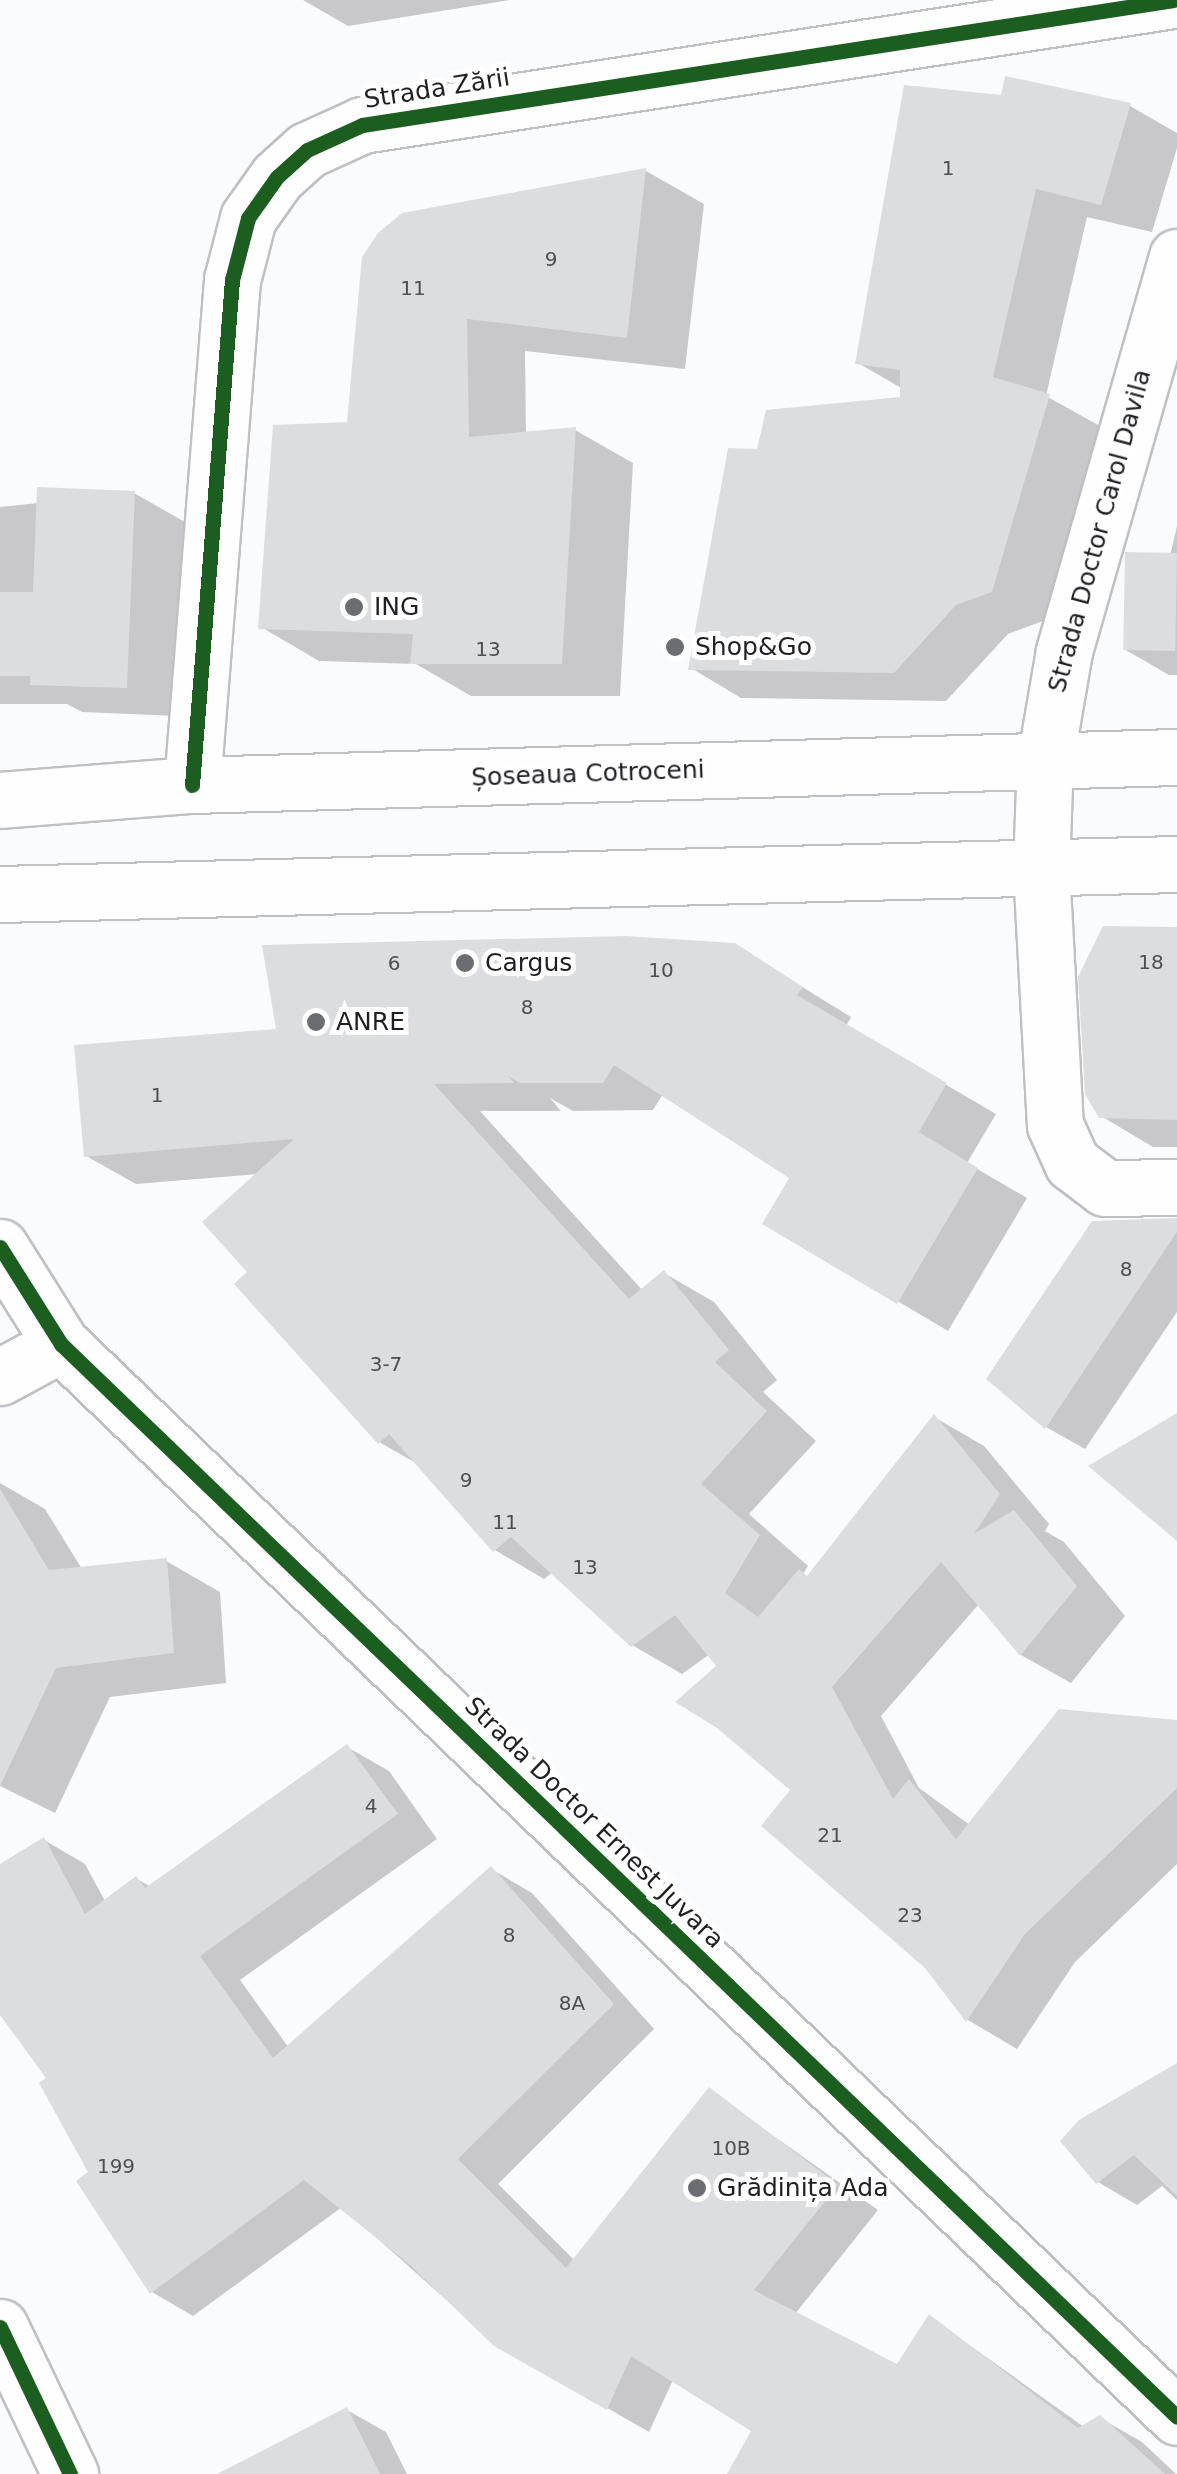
<!DOCTYPE html>
<meta charset="utf-8">
<style>
body{margin:0}
#map{position:relative;width:1177px;height:2474px;overflow:hidden;background:#fafbfd;font-family:"DejaVu Sans",sans-serif}
div>[style]{position:absolute}
.shadow>*{inset:0;background:#0003}
.building>*{inset:0;background:#dcdddf;transform-origin:0 0}
.roads{filter:drop-shadow(2px 0 #bfc0c2) drop-shadow(-2px 0 #bfc0c2) drop-shadow(0 2px #bfc0c2) drop-shadow(0 -2px #bfc0c2)}
.minor>*{height:55px;margin:-27.5px;padding:0 27.5px;transform-origin:27.5px;border-radius:27.5px;background:#fefeff}
.tertiary>*{height:55px;margin:-27.5px;padding:0 27.5px;transform-origin:27.5px;border-radius:27.5px;background:#fefeff}
.secondary>*{height:55px;margin:-27.5px;padding:0 27.5px;transform-origin:27.5px;border-radius:27.5px;background:#fefeff}
.primary>*{height:55px;margin:-27.5px;padding:0 27.5px;transform-origin:27.5px;border-radius:27.5px;background:#fefeff}
.cycleway>*{height:15px;margin:-7.5px;padding:0 7.5px;transform-origin:7.5px;border-radius:7.5px;background:#1b5e20}
.dots>*{width:28px;height:28px;translate:-50% -50%;box-sizing:border-box;border:5px solid #fff;border-radius:50%}
span{translate:-50% -50%;white-space:nowrap;text-align:center;line-height:1.15;-webkit-text-stroke:10px #fff;paint-order:stroke}
.number-label{font-size:20px;color:#4e4f53}
.number-label span{-webkit-text-stroke-width:0}
.street-label{font-size:25px;color:#1f2024}
.poi-label{font-size:25px;color:#1f2024}
.left{translate:0 -50%;text-align:left}
</style>
<div id="map">
<div class="shadow">
<i style="clip-path:polygon(303px 0,510px 0,348px 26px)"></i>
<i style="clip-path:polygon(906px 87px,1130px 106px,1177px 133px,1177px 148px,1152px 232px,1087px 217px,1046px 396px,1100px 426px,1043px 621px,1008px 634px,946px 701px,741px 698px,691px 668px,759px 452px,903px 399px,903px 389px,858px 363px)"></i>
<i style="clip-path:polygon(646px 171px,704px 204px,685px 369px,525px 351px,526px 434px,575px 430px,633px 463px,620px 696px,471px 696px,416px 664px,319px 661px,261px 627px,349px 424px,404px 215px)"></i>
<i style="clip-path:polygon(134px 493px,185px 522px,177px 716px,82px 712px,67px 704px,0 704px,0 507px)"></i>
<i style="clip-path:polygon(1177px 526px,1177px 675px,1169px 675px,1124px 649px,1170px 556px)"></i>
<i style="clip-path:polygon(1177px 930px,1177px 1147px,1153px 1147px,1101px 1116px)"></i>
<i style="clip-path:polygon(734px 945px,851px 1017px,846px 1026px,996px 1114px,967px 1163px,1027px 1198px,948px 1331px,766px 1223px,793px 1177px,663px 1094px,653px 1110px,573px 1111px,550px 1098px,561px 1111px,480px 1111px,643px 1291px,664px 1273px,714px 1302px,777px 1380px,763px 1392px,816px 1441px,749px 1514px,808px 1566px,803px 1574px,809px 1578px,934px 1417px,984px 1446px,1049px 1524px,1045px 1531px,1064px 1542px,1125px 1616px,1071px 1683px,1021px 1655px,979px 1604px,881px 1716px,919px 1788px,970px 1825px,1177px 1723px,1177px 1864px,1075px 1962px,1017px 2049px,968px 2020px,793px 1790px,710px 1654px,682px 1674px,632px 1645px,553px 1572px,544px 1579px,495px 1550px,421px 1466px,379px 1442px,250px 1272px,259px 1174px,136px 1184px,86px 1156px,279px 1031px)"></i>
<i style="clip-path:polygon(1177px 1218px,1177px 1312px,1085px 1449px,1046px 1427px)"></i>
<i style="clip-path:polygon(0 1483px,45px 1509px,82px 1569px,166px 1561px,220px 1592px,226px 1683px,110px 1697px,55px 1813px,0 1786px)"></i>
<i style="clip-path:polygon(347px 1747px,389px 1771px,437px 1839px,240px 1980px,289px 2048px,491px 1869px,532px 1893px,654px 2029px,498px 2184px,575px 2261px,709px 2090px,878px 2210px,795px 2314px,898px 2368px,930px 2317px,1084px 2427px,1100px 2418px,1142px 2442px,1176px 2474px,746px 2474px,755px 2431px,673px 2380px,649px 2432px,496px 2344px,342px 2207px,193px 2316px,152px 2292px,49px 2079px,0 2011px,0 1867px,44px 1840px,85px 1864px,105px 1901px,137px 1879px,151px 1887px)"></i>
<i style="clip-path:polygon(1177px 2066px,1177px 2200px,1162px 2186px,1137px 2205px,1098px 2182px)"></i>
<i style="clip-path:polygon(347px 2410px,386px 2432px,407px 2474px,222px 2474px)"></i>
</div>
<div class="building">
<i style="clip-path:polygon(1005px 76px,1131px 103px,1101px 205px,1036px 189px,993px 377px,1050px 394px,992px 592px,956px 605px,894px 673px,688px 670px,728px 448px,757px 449px,766px 410px,900px 397px,900px 370px,855px 364px,904px 85px,1001px 95px)"></i>
<i style="clip-path:polygon(646px 168px,627px 338px,467px 319px,469px 437px,576px 427px,562px 664px,410px 664px,413px 634px,258px 629px,273px 425px,347px 422px,362px 257px,378px 233px,402px 213px)"></i>
<i style="clip-path:polygon(37px 487px,135px 491px,127px 688px,30px 685px,30px 676px,0 676px,0 592px,33px 592px)"></i>
<i style="left:1125px;top:552px;width:52px;height:98px;rotate:1deg"></i>
<i style="clip-path:polygon(1103px 926px,1177px 927px,1177px 1120px,1099px 1118px,1085px 1094px,1078px 977px)"></i>
<i style="clip-path:polygon(625px 936px,735px 943px,803px 987px,797px 995px,947px 1083px,919px 1132px,978px 1168px,897px 1304px,762px 1224px,789px 1178px,614px 1065px,603px 1083px,520px 1083px,508px 1076px,514px 1083px,434px 1084px,629px 1299px,664px 1270px,729px 1350px,715px 1362px,767px 1411px,701px 1484px,760px 1535px,725px 1593px,758px 1617px,799px 1569px,807px 1576px,934px 1414px,1000px 1494px,974px 1534px,1014px 1510px,1077px 1586px,1020px 1656px,941px 1562px,832px 1687px,893px 1799px,909px 1779px,956px 1839px,1059px 1709px,1177px 1720px,1177px 1788px,1025px 1934px,966px 2022px,925px 1968px,761px 1826px,790px 1790px,717px 1728px,675px 1702px,716px 1666px,675px 1615px,631px 1647px,511px 1537px,493px 1552px,389px 1434px,378px 1444px,234px 1284px,247px 1272px,202px 1222px,294px 1139px,84px 1157px,74px 1045px,276px 1029px,262px 945px)"></i>
<i style="clip-path:polygon(1177px 1218px,1177px 1232px,1045px 1429px,986px 1379px,1092px 1221px)"></i>
<i style="clip-path:polygon(1177px 1413px,1177px 1541px,1088px 1466px)"></i>
<i style="clip-path:polygon(0 1489px,49px 1570px,167px 1558px,174px 1653px,56px 1668px,0 1786px)"></i>
<i style="clip-path:polygon(347px 1744px,398px 1814px,200px 1956px,273px 2058px,491px 1866px,614px 2004px,458px 2159px,566px 2268px,709px 2087px,838px 2185px,754px 2290px,897px 2364px,929px 2314px,1078px 2428px,1100px 2415px,1165px 2474px,727px 2474px,751px 2431px,631px 2356px,607px 2410px,494px 2346px,409px 2264px,304px 2180px,150px 2294px,76px 2181px,88px 2172px,39px 2083px,46px 2078px,0 2015px,0 1864px,44px 1837px,85px 1914px,136px 1876px,145px 1888px)"></i>
<i style="clip-path:polygon(1177px 2063px,1177px 2196px,1134px 2155px,1096px 2184px,1060px 2141px,1079px 2120px)"></i>
<i style="clip-path:polygon(347px 2407px,380px 2474px,217px 2474px)"></i>
</div>
<div class="roads">
<div class="minor">
<i style="left:192px;top:785px;width:507px;rotate:-85.47deg"></i>
<i style="left:232px;top:280px;width:64px;rotate:-75.5deg"></i>
<i style="left:248px;top:218px;width:50px;rotate:-54.7deg"></i>
<i style="left:277px;top:177px;width:40px;rotate:-42deg"></i>
<i style="left:307px;top:150px;width:60px;rotate:-24.4deg"></i>
<i style="left:362px;top:125px;width:821px;rotate:-8.76deg"></i>
<i style="left:1041px;top:868px;width:257px;rotate:86.9deg"></i>
<i style="left:1055px;top:1125px;width:42px;rotate:65.9deg"></i>
<i style="left:1072px;top:1163px;width:41px;rotate:37.1deg"></i>
<i style="left:1105px;top:1188px;width:72px;rotate:-0.8deg"></i>
<i style="left:0;top:1247px;width:115px;rotate:57.8deg"></i>
<i style="left:61px;top:1344px;width:1548px;rotate:43.87deg"></i>
<i style="left:0;top:1377px;width:69px;rotate:-28.4deg"></i>
</div>
<div class="tertiary">
<i style="left:1041px;top:868px;width:107px;rotate:-87.9deg"></i>
<i style="left:1045px;top:761px;width:112px;rotate:-80.2deg"></i>
<i style="left:1064px;top:651px;width:410px;rotate:-74deg"></i>
</div>
<div class="secondary">
<i style="left:0;top:2327px;width:163px;rotate:64.5deg"></i>
</div>
<div class="primary">
<i style="left:0;top:800px;width:193px;rotate:-4.5deg"></i>
<i style="left:192px;top:785px;width:985px;rotate:-1.63deg"></i>
<i style="left:0;top:894px;width:1177px;rotate:-1.46deg"></i>
</div>
</div>
<div class="cycleway">
<i style="left:192px;top:785px;width:507px;rotate:-85.47deg"></i>
<i style="left:232px;top:280px;width:64px;rotate:-75.5deg"></i>
<i style="left:248px;top:218px;width:50px;rotate:-54.7deg"></i>
<i style="left:277px;top:177px;width:40px;rotate:-42deg"></i>
<i style="left:307px;top:150px;width:60px;rotate:-24.4deg"></i>
<i style="left:362px;top:125px;width:821px;rotate:-8.76deg"></i>
<i style="left:0;top:1247px;width:115px;rotate:57.8deg"></i>
<i style="left:61px;top:1344px;width:1548px;rotate:43.87deg"></i>
<i style="left:0;top:2327px;width:163px;rotate:64.5deg"></i>
</div>
<div class="dots">
<i style="left:354px;top:607px;background:#6c6d70"></i>
<i style="left:675px;top:647px;background:#6c6d70"></i>
<i style="left:465px;top:963px;background:#6c6d70"></i>
<i style="left:316px;top:1022px;background:#6c6d70"></i>
<i style="left:697px;top:2188px;background:#6c6d70"></i>
</div>
<div class="number-label">
<span style="left:948px;top:168px">1</span>
<span style="left:551px;top:259px">9</span>
<span style="left:413px;top:288px">11</span>
<span style="left:488px;top:649px">13</span>
<span style="left:1151px;top:962px">18</span>
<span style="left:394px;top:963px">6</span>
<span style="left:661px;top:970px">10</span>
<span style="left:527px;top:1007px">8</span>
<span style="left:157px;top:1095px">1</span>
<span style="left:1126px;top:1269px">8</span>
<span style="left:386px;top:1364px">3-7</span>
<span style="left:466px;top:1480px">9</span>
<span style="left:505px;top:1522px">11</span>
<span style="left:585px;top:1567px">13</span>
<span style="left:371px;top:1806px">4</span>
<span style="left:830px;top:1835px">21</span>
<span style="left:910px;top:1915px">23</span>
<span style="left:509px;top:1935px">8</span>
<span style="left:572px;top:2003px">8A</span>
<span style="left:731px;top:2148px">10B</span>
<span style="left:116px;top:2166px">199</span>
</div>
<div class="street-label">
<span style="left:437px;top:89px;rotate:-9deg">Strada Zării</span>
<span style="left:1100px;top:531px;rotate:-75deg">Strada Doctor Carol Davila</span>
<span style="left:588px;top:774px;rotate:-2deg">Șoseaua Cotroceni</span>
<span style="left:594px;top:1823px;rotate:44deg">Strada Doctor Ernest Juvara</span>
</div>
<div class="poi-label">
<span class="left" style="left:374px;top:607px">ING</span>
<span class="left" style="left:695px;top:647px">Shop&amp;Go</span>
<span class="left" style="left:485px;top:963px">Cargus</span>
<span class="left" style="left:336px;top:1022px">ANRE</span>
<span class="left" style="left:717px;top:2188px">Grădinița Ada</span>
</div>
</div>
